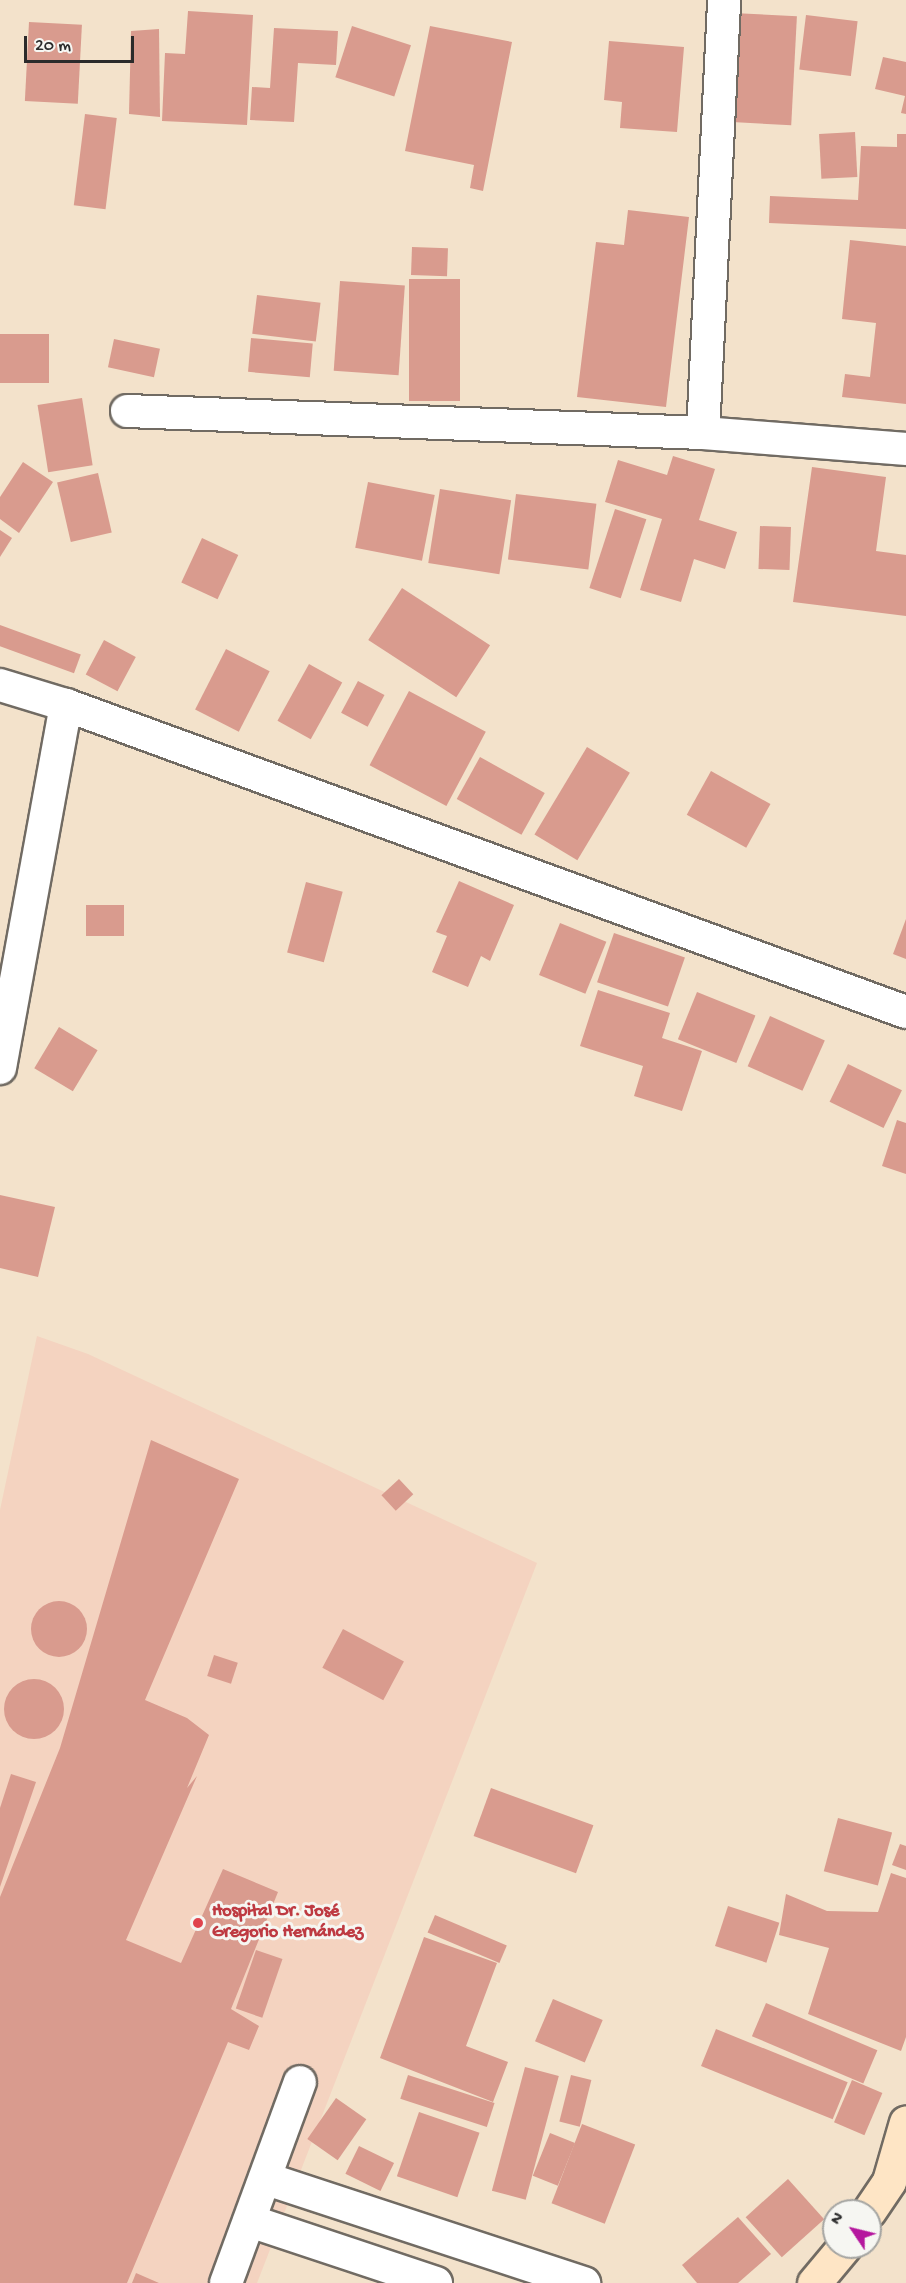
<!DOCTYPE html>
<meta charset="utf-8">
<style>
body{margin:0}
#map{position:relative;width:906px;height:2283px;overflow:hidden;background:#f3e2cb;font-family:"Gochi Hand",sans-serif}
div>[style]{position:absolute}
.built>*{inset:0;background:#f4d3c0}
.building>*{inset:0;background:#d99b8e;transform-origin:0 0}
.round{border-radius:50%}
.roads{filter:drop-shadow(2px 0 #716b63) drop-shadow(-2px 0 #716b63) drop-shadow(0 2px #716b63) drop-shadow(0 -2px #716b63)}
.minor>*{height:32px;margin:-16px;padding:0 16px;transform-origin:16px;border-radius:16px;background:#fff}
.secondary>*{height:33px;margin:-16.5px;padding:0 16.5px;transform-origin:16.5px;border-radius:16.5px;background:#fee5c5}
.dots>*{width:16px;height:16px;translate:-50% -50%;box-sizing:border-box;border:3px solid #f6f6f2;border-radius:50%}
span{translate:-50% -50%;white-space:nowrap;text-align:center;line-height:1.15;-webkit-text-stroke:6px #f6f6f2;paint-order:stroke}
.health-label{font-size:18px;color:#be3a42;font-weight:700}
.left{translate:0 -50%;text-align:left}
.north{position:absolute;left:822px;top:2199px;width:60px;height:60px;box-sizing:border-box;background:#f6f6f2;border:2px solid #a5a5a2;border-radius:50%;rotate:305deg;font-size:16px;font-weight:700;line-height:24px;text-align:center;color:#2b2b2b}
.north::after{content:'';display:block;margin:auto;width:21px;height:27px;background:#b5179e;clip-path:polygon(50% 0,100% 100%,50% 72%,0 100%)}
.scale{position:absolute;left:24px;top:36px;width:110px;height:27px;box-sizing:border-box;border:3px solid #2b2b2b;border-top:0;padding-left:8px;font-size:18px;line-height:21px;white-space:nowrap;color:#2b2b2b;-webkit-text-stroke:4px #f6f6f2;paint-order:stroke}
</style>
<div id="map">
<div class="built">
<i style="clip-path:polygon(37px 1336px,88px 1354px,537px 1563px,257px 2283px,0 2283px,0 1510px)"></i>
</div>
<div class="building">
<i style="clip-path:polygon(188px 11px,253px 15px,247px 125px,162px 121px,165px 53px,185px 54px)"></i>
<i style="left:733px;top:13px;width:64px;height:109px;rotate:3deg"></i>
<i style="left:806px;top:15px;width:52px;height:55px;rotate:7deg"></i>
<i style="left:29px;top:22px;width:53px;height:79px;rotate:3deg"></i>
<i style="left:352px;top:26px;width:62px;height:54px;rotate:18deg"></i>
<i style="clip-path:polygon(430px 26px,512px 42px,483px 191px,470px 188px,474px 165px,405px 151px)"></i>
<i style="clip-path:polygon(274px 28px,338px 31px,336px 65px,298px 63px,294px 122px,250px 120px,252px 87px,270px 88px)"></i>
<i style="clip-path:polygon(159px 29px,160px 117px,129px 114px,131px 31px)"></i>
<i style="clip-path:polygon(609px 41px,684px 47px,677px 132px,620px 128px,622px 102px,604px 100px)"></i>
<i style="clip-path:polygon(883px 57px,906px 62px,906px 114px,901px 113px,905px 96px,875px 89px)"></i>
<i style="left:85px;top:114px;width:32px;height:92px;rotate:7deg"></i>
<i style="left:855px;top:132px;width:45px;height:36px;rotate:87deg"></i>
<i style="clip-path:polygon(897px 134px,906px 134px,906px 229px,769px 223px,770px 196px,858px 200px,861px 146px,897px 147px)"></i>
<i style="clip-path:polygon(628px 210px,689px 217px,666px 407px,577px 397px,596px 242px,624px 245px)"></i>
<i style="clip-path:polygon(850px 240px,906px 246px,906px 404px,842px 397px,845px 374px,870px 377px,876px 323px,842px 319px)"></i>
<i style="left:412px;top:247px;width:36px;height:28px;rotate:2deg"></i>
<i style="left:409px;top:279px;width:51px;height:122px"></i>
<i style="left:340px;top:281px;width:65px;height:90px;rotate:4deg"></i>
<i style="left:257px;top:295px;width:64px;height:39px;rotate:7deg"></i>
<i style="left:0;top:334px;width:49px;height:49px"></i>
<i style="left:251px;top:338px;width:62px;height:34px;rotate:5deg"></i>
<i style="left:114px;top:339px;width:47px;height:29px;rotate:12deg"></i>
<i style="left:82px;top:398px;width:68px;height:45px;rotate:81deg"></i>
<i style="clip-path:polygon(673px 456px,715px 469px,699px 520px,737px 532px,725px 569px,694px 559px,681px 602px,640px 590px,662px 519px,605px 502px,618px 460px,667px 475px)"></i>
<i style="clip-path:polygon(23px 462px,53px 482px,19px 533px,0 519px,0 497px)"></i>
<i style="clip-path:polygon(812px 467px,886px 477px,876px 551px,906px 555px,906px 616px,793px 602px)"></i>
<i style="left:98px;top:473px;width:61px;height:42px;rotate:77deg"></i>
<i style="left:368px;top:482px;width:68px;height:67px;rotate:11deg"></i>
<i style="left:440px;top:489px;width:72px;height:75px;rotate:9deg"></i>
<i style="left:516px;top:494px;width:81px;height:66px;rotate:7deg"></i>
<i style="left:615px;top:509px;width:33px;height:83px;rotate:18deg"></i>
<i style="left:760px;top:526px;width:31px;height:43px;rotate:2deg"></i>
<i style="clip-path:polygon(0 530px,12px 538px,0 557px)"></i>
<i style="left:202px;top:538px;width:40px;height:49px;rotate:25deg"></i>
<i style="left:402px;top:588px;width:105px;height:62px;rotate:33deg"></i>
<i style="left:0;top:625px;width:86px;height:20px;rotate:20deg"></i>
<i style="left:104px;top:640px;width:36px;height:39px;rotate:28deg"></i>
<i style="left:226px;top:649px;width:49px;height:68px;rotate:27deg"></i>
<i style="left:309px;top:664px;width:38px;height:65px;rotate:29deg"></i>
<i style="left:358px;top:681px;width:30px;height:36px;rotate:28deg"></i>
<i style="left:409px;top:691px;width:87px;height:84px;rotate:28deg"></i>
<i style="left:587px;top:747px;width:50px;height:102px;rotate:31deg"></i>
<i style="left:480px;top:757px;width:74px;height:48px;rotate:29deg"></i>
<i style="left:711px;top:771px;width:68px;height:50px;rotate:29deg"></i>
<i style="clip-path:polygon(459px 881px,514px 905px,490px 961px,481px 956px,468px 987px,432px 972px,447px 936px,436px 932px)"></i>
<i style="left:306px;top:882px;width:38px;height:73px;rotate:15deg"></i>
<i style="left:86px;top:905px;width:38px;height:31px"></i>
<i style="clip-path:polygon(906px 919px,906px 959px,893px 954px)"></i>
<i style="left:560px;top:923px;width:50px;height:56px;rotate:22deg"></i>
<i style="left:614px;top:933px;width:75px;height:52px;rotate:19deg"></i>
<i style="clip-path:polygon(598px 990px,670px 1013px,662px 1038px,702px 1051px,682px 1111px,634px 1096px,643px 1066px,580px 1046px)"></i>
<i style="left:697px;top:992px;width:63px;height:51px;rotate:22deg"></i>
<i style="left:770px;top:1016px;width:60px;height:55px;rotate:24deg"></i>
<i style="left:59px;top:1027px;width:45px;height:48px;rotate:31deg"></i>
<i style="left:848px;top:1064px;width:60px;height:42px;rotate:26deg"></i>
<i style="clip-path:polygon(897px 1120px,906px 1123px,906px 1174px,882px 1166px)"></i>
<i style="clip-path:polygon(0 1195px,55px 1207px,38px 1277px,0 1268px)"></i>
<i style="clip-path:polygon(151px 1440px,239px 1479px,145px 1700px,187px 1718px,209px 1735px,187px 1788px,197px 1776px,126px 1940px,181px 1963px,223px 1869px,278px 1892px,231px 2009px,259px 2026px,249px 2050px,228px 2042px,127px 2283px,0 2283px,0 1897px,60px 1748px)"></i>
<i style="left:399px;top:1479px;width:21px;height:24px;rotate:47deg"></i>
<i class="round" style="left:31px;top:1601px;width:56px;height:56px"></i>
<i style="left:343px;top:1629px;width:69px;height:44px;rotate:28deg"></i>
<i style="left:214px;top:1655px;width:25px;height:22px;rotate:18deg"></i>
<i class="round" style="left:4px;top:1679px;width:60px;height:60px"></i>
<i style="clip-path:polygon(11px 1774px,36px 1782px,0 1887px,0 1808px)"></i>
<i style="left:491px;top:1788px;width:109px;height:51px;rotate:20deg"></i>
<i style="left:838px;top:1818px;width:56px;height:55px;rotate:15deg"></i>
<i style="clip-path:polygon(900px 1844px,906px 1846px,906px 1870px,892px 1865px)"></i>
<i style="clip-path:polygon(891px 1873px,906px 1878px,906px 2037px,901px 2051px,808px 2014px,829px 1948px,779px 1935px,786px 1894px,827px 1911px,878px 1912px)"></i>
<i style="left:728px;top:1906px;width:54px;height:42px;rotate:18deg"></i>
<i style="left:435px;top:1915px;width:78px;height:19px;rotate:23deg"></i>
<i style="clip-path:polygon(424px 1937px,497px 1963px,466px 2046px,508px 2062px,493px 2102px,380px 2058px)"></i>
<i style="left:256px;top:1950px;width:28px;height:62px;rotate:19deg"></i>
<i style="left:553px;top:1999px;width:54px;height:46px;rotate:23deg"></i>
<i style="left:766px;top:2003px;width:121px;height:36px;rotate:23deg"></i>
<i style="left:716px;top:2029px;width:142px;height:40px;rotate:22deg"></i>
<i style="left:525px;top:2067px;width:35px;height:128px;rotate:15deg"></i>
<i style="left:408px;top:2075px;width:91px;height:25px;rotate:18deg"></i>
<i style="left:571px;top:2075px;width:21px;height:48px;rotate:14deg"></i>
<i style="left:852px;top:2080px;width:33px;height:46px;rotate:23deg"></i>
<i style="left:336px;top:2098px;width:37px;height:50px;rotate:35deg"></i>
<i style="left:419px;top:2112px;width:64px;height:68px;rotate:19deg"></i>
<i style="left:582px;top:2124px;width:57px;height:85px;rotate:21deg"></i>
<i style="left:550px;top:2133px;width:27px;height:46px;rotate:22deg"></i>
<i style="left:359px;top:2146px;width:39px;height:31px;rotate:26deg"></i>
<i style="left:788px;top:2179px;width:54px;height:57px;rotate:48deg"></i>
<i style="clip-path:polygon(738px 2217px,771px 2254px,738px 2283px,697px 2283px,682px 2265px)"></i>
<i style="clip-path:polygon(136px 2273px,159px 2283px,132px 2283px)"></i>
</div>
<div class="roads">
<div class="minor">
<i style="left:127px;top:411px;width:576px;rotate:2.19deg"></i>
<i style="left:703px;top:433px;width:204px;rotate:4.5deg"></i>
<i style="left:703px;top:433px;width:434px;rotate:-87.2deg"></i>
<i style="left:0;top:685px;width:69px;rotate:16.9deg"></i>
<i style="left:66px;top:705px;width:894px;rotate:20.08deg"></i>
<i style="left:0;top:1068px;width:369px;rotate:-79.7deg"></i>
<i style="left:267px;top:2179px;width:334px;rotate:18.2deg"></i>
<i style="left:250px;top:2221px;width:196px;rotate:18.4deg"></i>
<i style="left:226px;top:2283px;width:214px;rotate:-69.8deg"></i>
</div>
<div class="secondary">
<i style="left:869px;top:2211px;width:36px;rotate:-56deg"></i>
<i style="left:889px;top:2181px;width:61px;rotate:-73.9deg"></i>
<i style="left:814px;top:2283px;width:47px;rotate:-50.2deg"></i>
</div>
</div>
<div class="dots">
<i style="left:198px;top:1923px;background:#e0444e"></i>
</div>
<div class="health-label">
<span class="left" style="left:212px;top:1923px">Hospital Dr. José<br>Gregorio Hernández</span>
</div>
<div class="north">N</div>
<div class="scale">20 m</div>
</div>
